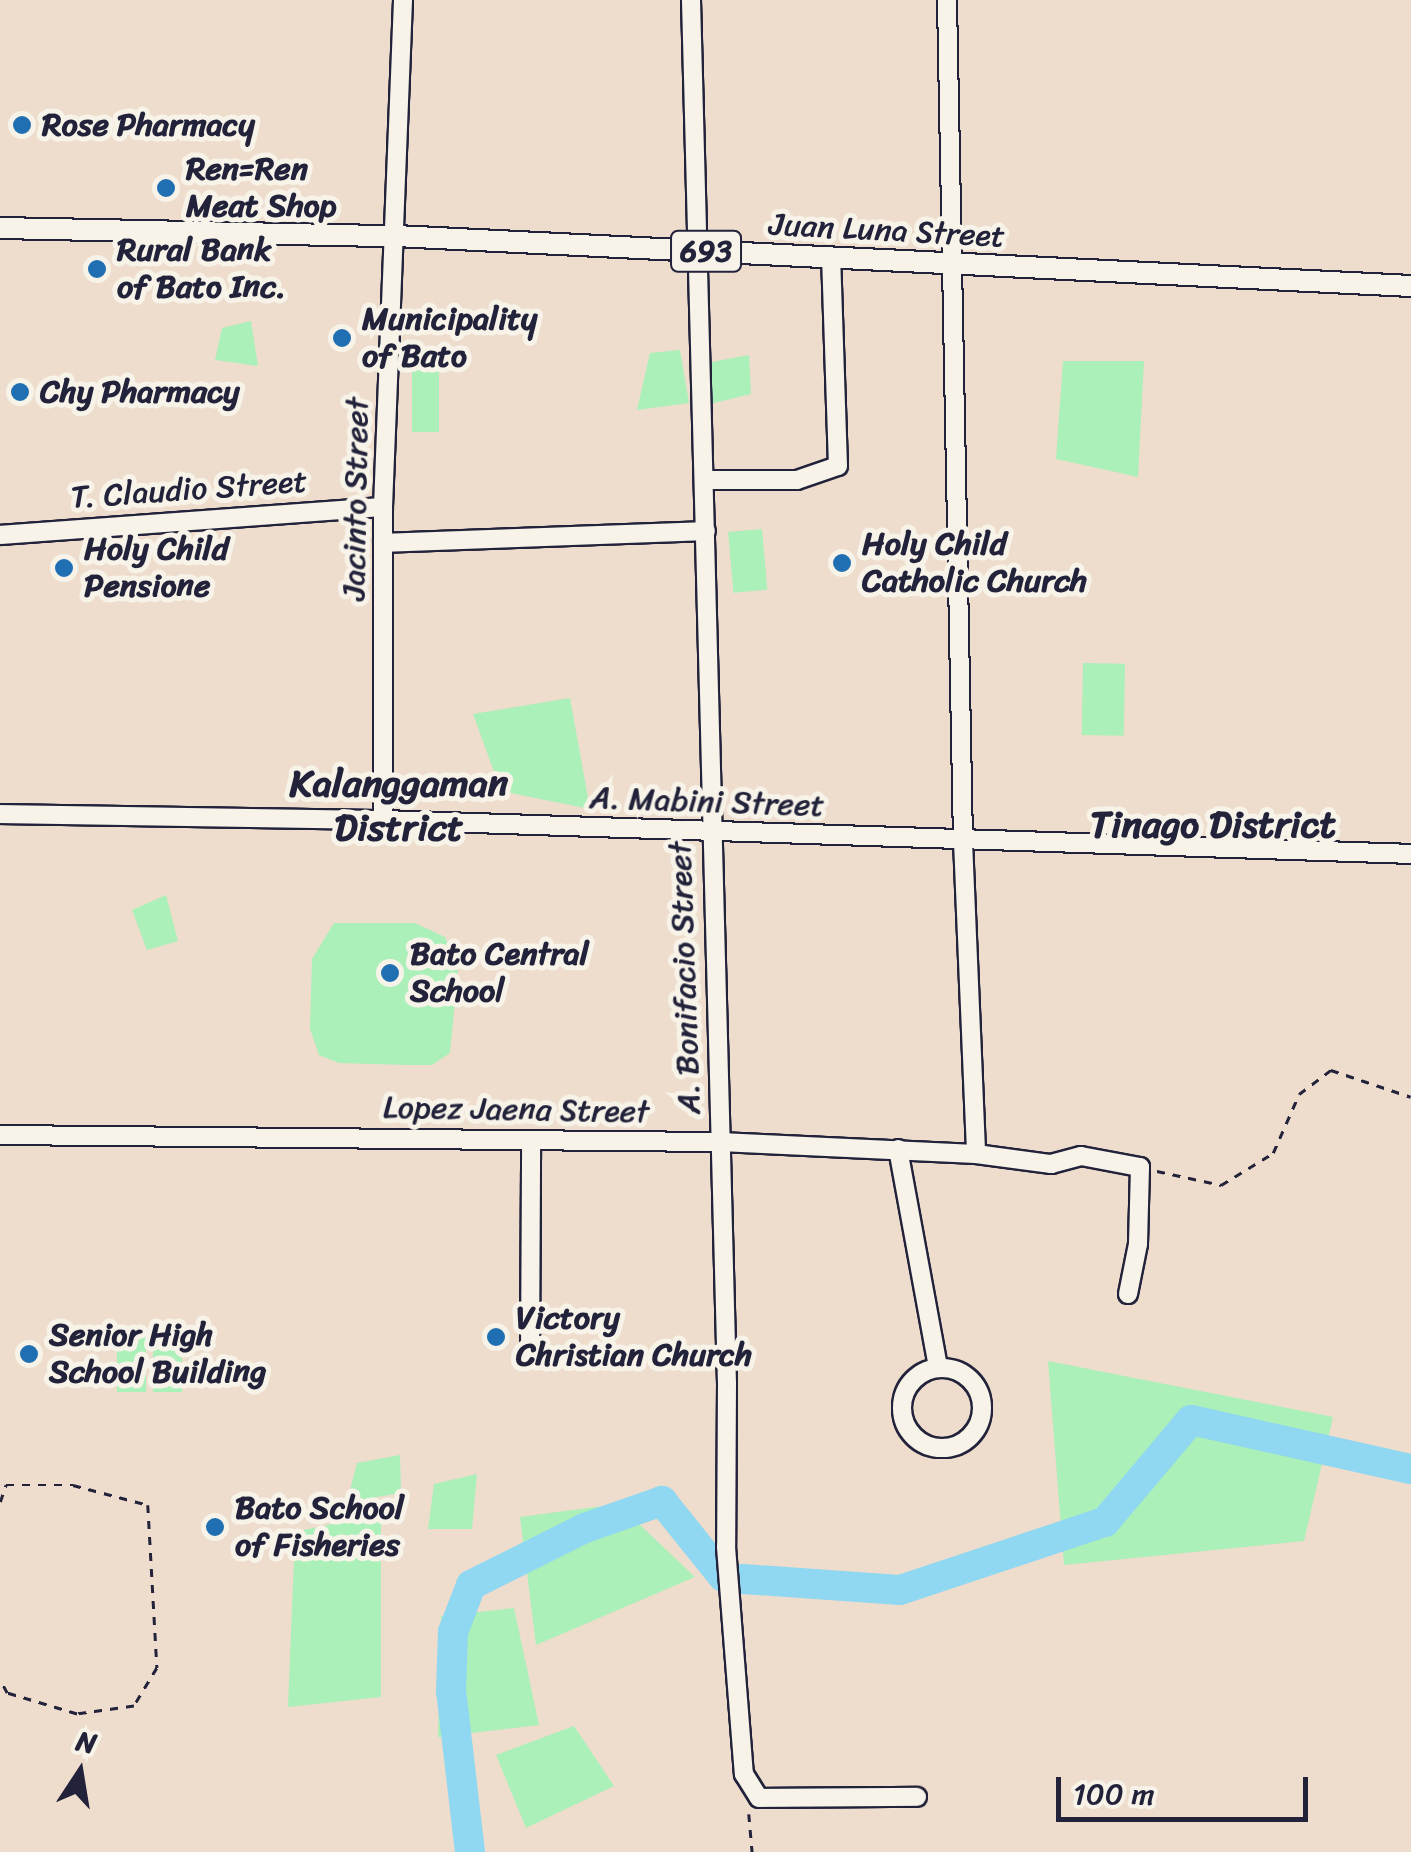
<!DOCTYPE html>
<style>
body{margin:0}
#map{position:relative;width:1411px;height:1852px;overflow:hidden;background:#edc;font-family:Sriracha,sans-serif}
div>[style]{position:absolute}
.green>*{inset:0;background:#abefb9;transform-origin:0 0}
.river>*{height:30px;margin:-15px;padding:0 15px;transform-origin:15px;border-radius:15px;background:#90d7f2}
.path>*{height:2.5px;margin-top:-1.25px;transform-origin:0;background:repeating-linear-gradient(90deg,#22223b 0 8px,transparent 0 16px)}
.roads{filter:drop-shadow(2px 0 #22223b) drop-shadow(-2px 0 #22223b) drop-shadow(0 2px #22223b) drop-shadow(0 -2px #22223b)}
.minor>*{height:18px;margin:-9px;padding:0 9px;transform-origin:9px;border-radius:9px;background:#f7f3e8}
.minor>.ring{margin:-9px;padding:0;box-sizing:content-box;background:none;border:18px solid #f7f3e8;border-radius:50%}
.major>*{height:20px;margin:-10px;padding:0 10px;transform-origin:10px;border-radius:10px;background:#f7f3e8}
.dots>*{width:28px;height:28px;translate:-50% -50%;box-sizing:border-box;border:5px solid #f7f3e8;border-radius:50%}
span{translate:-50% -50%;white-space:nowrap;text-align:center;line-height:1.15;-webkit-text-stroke:10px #f7f3e8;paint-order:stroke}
.shield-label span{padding:2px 8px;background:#f7f3e8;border:2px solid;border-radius:8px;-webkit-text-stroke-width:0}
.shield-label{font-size:30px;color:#22223b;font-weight:700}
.poi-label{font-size:32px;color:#22223b;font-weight:700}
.left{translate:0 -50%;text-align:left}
.street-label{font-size:32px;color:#22223b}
.quarter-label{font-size:38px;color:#22223b;font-weight:700}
.north{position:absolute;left:30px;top:1722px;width:100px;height:100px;-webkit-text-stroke:8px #f7f3e8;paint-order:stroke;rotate:12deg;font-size:28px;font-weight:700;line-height:40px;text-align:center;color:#22223b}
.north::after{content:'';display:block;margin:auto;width:35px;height:45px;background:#22223b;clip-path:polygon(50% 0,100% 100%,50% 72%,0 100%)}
.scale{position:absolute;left:1056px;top:1777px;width:252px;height:45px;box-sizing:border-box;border:5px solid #22223b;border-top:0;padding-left:12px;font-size:30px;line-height:35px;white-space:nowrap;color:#22223b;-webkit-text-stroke:8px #f7f3e8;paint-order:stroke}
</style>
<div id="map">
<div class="green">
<i style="clip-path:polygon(251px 321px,258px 366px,215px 360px,222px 328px)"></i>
<i style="clip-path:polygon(680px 350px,689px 403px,637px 410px,650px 353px)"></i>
<i style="clip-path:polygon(749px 355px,751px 394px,710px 404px,712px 362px)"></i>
<i style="clip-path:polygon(1063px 361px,1144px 361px,1138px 477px,1056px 459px)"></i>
<i style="left:412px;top:368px;width:27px;height:64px"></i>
<i style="left:762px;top:529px;width:61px;height:34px;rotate:85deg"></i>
<i style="left:1083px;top:663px;width:42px;height:72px;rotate:1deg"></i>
<i style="clip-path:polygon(570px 698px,590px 809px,501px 791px,473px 714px)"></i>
<i style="clip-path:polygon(166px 895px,178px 941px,147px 950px,132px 910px)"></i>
<i style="clip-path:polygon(334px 923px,415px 923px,445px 937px,458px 970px,450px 1053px,432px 1065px,406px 1065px,339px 1063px,319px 1055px,310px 1029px,312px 959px)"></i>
<i style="left:117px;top:1335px;width:29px;height:57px"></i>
<i style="left:153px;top:1335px;width:29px;height:57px"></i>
<i style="clip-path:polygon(1048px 1361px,1333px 1417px,1304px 1541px,1064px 1565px)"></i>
<i style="clip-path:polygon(400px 1455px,401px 1493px,347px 1502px,357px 1463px)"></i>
<i style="clip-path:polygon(477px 1474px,472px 1529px,428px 1529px,434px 1484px)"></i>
<i style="clip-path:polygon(618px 1504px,695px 1577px,536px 1645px,520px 1517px)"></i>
<i style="clip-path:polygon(381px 1513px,381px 1697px,288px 1707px,295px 1532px)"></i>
<i style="clip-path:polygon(514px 1608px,539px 1725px,438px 1737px,441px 1616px)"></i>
<i style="clip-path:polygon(574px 1726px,614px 1786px,526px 1828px,496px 1755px)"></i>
</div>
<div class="river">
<i style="left:743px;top:1579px;width:157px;rotate:4deg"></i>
<i style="left:900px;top:1590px;width:216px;rotate:-18.4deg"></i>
<i style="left:1105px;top:1522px;width:133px;rotate:-49.9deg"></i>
<i style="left:1191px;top:1420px;width:225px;rotate:12.6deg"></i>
<i style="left:470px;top:1852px;width:162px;rotate:-96.7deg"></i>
<i style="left:451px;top:1691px;width:59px;rotate:-88.1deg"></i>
<i style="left:453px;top:1632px;width:50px;rotate:-69deg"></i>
<i style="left:471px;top:1585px;width:127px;rotate:-26.6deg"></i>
<i style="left:585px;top:1528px;width:82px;rotate:-19.3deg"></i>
<i style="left:662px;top:1501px;width:97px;rotate:51.2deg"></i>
</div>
<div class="path">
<i style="left:1157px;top:1171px;width:66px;rotate:12.3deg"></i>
<i style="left:1221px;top:1185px;width:61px;rotate:-31.6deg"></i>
<i style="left:1273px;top:1153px;width:64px;rotate:-66.2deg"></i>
<i style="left:1299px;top:1094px;width:40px;rotate:-37deg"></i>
<i style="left:1331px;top:1070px;width:84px;rotate:18.6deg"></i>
<i style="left:0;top:1502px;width:18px;rotate:-71deg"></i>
<i style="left:6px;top:1485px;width:67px"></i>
<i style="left:73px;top:1485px;width:78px;rotate:14.9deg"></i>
<i style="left:148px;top:1505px;width:163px;rotate:86.8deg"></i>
<i style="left:157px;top:1668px;width:44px;rotate:121.2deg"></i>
<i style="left:134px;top:1706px;width:58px;rotate:172deg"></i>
<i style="left:77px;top:1714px;width:73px;rotate:-163.3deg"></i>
<i style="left:7px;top:1693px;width:15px;rotate:-118deg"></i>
<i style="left:749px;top:1814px;width:38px;rotate:85deg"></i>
</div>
<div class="roads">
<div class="minor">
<i style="left:691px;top:0;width:1383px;rotate:88.51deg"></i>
<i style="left:727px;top:1383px;width:164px;rotate:90.3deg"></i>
<i style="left:726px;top:1547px;width:228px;rotate:85.5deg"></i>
<i style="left:744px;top:1774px;width:28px;rotate:58deg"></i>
<i style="left:759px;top:1798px;width:158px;rotate:-0.4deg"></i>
<i style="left:947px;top:0;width:841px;rotate:88.91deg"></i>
<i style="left:963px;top:841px;width:313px;rotate:87.6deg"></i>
<i style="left:705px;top:480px;width:92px"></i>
<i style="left:797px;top:480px;width:43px;rotate:-18.9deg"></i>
<i style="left:838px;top:466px;width:209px;rotate:-91.9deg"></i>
<i style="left:0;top:535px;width:384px;rotate:-4.2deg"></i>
<i style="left:383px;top:543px;width:323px;rotate:-2.1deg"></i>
<i style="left:0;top:814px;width:383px;rotate:0.9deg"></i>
<i style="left:383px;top:820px;width:1029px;rotate:1.89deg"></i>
<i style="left:383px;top:820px;width:313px;rotate:-90deg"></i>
<i style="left:383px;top:507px;width:507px;rotate:-87.74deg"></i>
<i style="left:0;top:1135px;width:720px;rotate:0.56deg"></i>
<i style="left:720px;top:1142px;width:256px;rotate:2.7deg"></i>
<i style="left:976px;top:1154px;width:76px;rotate:7.6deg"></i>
<i style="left:1051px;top:1164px;width:31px;rotate:-15deg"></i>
<i style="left:1081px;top:1156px;width:60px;rotate:10.6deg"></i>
<i style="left:1140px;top:1167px;width:77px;rotate:91.5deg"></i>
<i style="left:1138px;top:1244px;width:51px;rotate:101.3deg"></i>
<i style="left:898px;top:1149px;width:221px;rotate:79.6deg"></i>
<i style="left:530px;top:1357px;width:217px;rotate:-89.7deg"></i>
<i class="ring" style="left:902px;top:1368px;width:62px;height:62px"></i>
</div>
<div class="major">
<i style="left:0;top:228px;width:396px;rotate:1.2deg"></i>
<i style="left:396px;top:236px;width:1016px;rotate:2.82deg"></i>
</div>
</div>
<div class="dots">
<i style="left:22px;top:125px;background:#1f6fb2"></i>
<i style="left:166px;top:188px;background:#1f6fb2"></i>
<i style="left:97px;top:269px;background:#1f6fb2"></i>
<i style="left:342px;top:338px;background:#1f6fb2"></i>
<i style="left:20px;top:392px;background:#1f6fb2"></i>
<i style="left:842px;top:563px;background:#1f6fb2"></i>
<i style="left:64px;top:568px;background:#1f6fb2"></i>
<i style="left:390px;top:973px;background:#1f6fb2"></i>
<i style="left:496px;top:1337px;background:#1f6fb2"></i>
<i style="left:29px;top:1354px;background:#1f6fb2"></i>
<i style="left:215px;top:1527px;background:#1f6fb2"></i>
</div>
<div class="shield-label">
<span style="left:706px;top:251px">693</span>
</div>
<div class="poi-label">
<span class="left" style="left:42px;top:125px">Rose Pharmacy</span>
<span class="left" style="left:186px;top:188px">Ren=Ren<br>Meat Shop</span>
<span class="left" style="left:117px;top:269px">Rural Bank<br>of Bato Inc.</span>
<span class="left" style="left:362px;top:338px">Municipality<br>of Bato</span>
<span class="left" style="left:40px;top:392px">Chy Pharmacy</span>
<span class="left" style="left:862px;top:563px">Holy Child<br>Catholic Church</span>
<span class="left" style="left:84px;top:568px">Holy Child<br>Pensione</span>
<span class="left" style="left:410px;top:973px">Bato Central<br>School</span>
<span class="left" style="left:516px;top:1337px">Victory<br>Christian Church</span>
<span class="left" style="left:49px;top:1354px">Senior High<br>School Building</span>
<span class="left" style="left:235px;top:1527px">Bato School<br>of Fisheries</span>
</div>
<div class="street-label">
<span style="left:887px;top:231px;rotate:3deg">Juan Luna Street</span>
<span style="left:189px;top:490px;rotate:-4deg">T. Claudio Street</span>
<span style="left:356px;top:499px;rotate:-89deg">Jacinto Street</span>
<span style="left:707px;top:802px;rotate:2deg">A. Mabini Street</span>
<span style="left:685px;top:978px;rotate:-92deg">A. Bonifacio Street</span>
<span style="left:516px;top:1110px;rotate:1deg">Lopez Jaena Street</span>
</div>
<div class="quarter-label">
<span style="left:399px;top:806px">Kalanggaman<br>District</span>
<span style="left:1213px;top:825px">Tinago District</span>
</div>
<div class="north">N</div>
<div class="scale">100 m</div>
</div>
